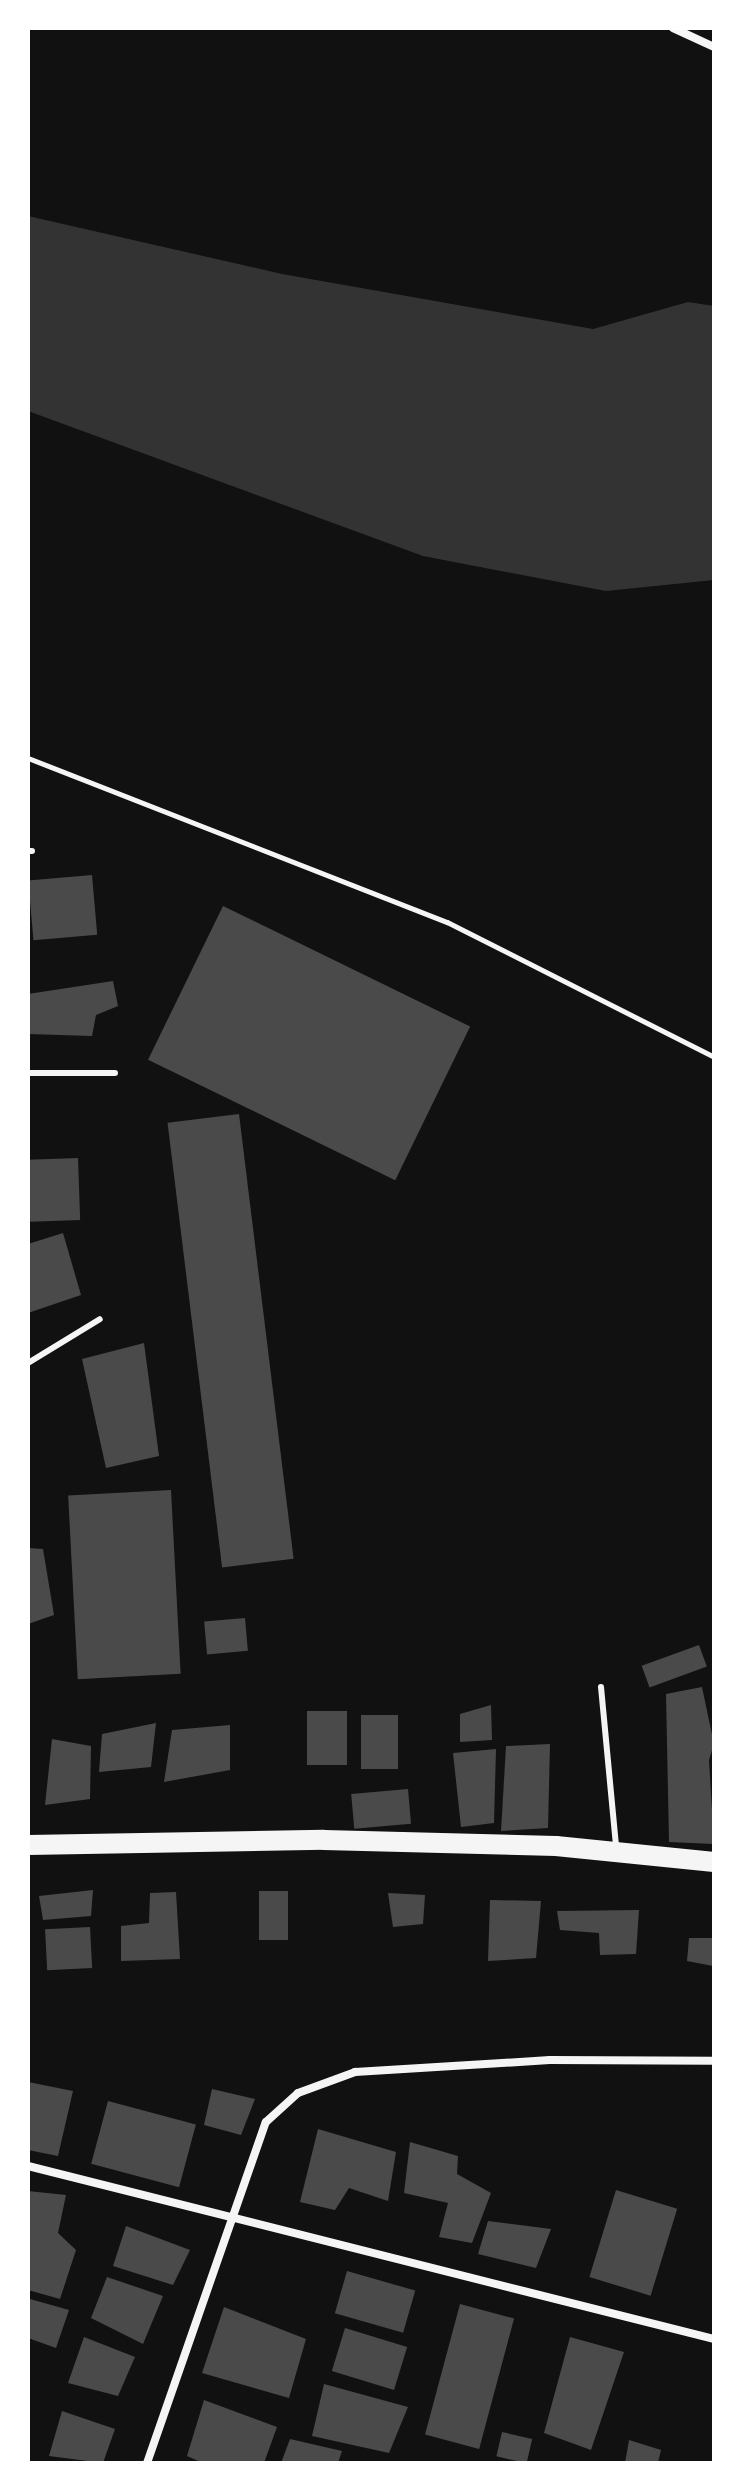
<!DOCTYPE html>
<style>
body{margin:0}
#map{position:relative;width:742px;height:2491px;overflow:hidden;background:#111;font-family:Inter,sans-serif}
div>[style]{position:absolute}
.water>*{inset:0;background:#333}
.building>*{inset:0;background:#4a4a4a;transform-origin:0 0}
.path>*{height:5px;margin:-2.5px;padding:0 2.5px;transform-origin:2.5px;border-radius:2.5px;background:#f5f5f5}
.service>*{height:6px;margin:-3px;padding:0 3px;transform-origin:3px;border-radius:3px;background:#f5f5f5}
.minor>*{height:8px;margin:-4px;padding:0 4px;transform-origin:4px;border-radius:4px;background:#f5f5f5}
.primary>*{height:20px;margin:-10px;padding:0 10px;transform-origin:10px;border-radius:10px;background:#f5f5f5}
span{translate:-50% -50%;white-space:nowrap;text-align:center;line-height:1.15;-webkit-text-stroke:6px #fff;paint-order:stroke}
.frame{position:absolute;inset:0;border:30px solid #fff;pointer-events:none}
</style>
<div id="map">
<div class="water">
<i style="clip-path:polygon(28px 216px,282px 274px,593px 329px,688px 302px,714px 306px,714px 580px,606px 591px,423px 556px,28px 411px)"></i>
</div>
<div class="building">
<i style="left:92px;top:875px;width:60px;height:64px;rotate:85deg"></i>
<i style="left:223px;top:906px;width:275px;height:171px;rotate:26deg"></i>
<i style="clip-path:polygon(113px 981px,118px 1006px,96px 1015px,92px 1036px,28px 1034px,28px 994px)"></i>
<i style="left:239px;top:1114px;width:448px;height:72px;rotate:83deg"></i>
<i style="left:78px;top:1158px;width:62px;height:50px;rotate:88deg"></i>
<i style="clip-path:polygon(63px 1233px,81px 1295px,28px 1313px,28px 1244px)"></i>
<i style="clip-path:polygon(144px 1343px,159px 1456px,106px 1468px,82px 1359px)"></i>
<i style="left:171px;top:1490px;width:184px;height:103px;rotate:87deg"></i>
<i style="clip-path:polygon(28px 1548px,43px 1549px,54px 1615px,28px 1624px)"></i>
<i style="left:245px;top:1618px;width:33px;height:41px;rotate:85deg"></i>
<i style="left:699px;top:1645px;width:23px;height:61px;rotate:70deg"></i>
<i style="clip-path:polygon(702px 1687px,714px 1744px,709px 1760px,714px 1844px,669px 1842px,666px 1694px)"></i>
<i style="clip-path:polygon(491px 1705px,492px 1740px,460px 1742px,460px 1714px)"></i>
<i style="left:347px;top:1711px;width:54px;height:40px;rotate:90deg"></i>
<i style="left:361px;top:1715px;width:37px;height:54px"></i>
<i style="clip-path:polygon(156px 1723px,151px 1767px,99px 1772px,102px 1734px)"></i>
<i style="clip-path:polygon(230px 1725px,230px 1770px,164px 1782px,172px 1730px)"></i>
<i style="clip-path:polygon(52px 1739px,91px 1746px,90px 1799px,45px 1805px)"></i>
<i style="clip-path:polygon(550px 1744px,548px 1828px,501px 1831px,506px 1746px)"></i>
<i style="clip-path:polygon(496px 1749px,494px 1823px,461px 1827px,453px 1753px)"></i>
<i style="left:408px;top:1789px;width:35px;height:57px;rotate:85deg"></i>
<i style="clip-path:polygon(93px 1890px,91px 1916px,43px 1920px,39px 1896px)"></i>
<i style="left:288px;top:1891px;width:49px;height:29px;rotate:90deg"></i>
<i style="clip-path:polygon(176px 1892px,180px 1959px,121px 1961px,121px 1926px,149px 1923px,150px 1893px)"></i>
<i style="clip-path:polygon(388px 1893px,425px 1895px,423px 1924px,393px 1927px)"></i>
<i style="clip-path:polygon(490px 1900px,541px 1901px,536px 1958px,488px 1961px)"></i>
<i style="clip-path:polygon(639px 1910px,636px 1954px,600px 1955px,599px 1933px,560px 1930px,557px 1911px)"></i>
<i style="left:90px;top:1927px;width:41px;height:45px;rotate:87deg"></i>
<i style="clip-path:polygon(689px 1938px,714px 1938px,713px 1966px,687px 1961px)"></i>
<i style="clip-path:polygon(28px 2082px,73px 2091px,58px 2156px,28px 2150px)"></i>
<i style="clip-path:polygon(212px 2089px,255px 2099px,241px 2135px,204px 2125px)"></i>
<i style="left:108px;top:2101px;width:91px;height:65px;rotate:15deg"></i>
<i style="clip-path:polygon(318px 2129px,396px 2152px,388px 2201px,349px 2188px,335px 2210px,300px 2202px)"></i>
<i style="clip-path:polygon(410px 2142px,458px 2156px,457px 2174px,491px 2193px,472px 2243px,439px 2237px,448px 2203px,404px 2193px)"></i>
<i style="left:616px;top:2190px;width:64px;height:91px;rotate:17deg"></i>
<i style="clip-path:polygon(28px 2191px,66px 2195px,58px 2233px,76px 2250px,60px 2299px,28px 2290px)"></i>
<i style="clip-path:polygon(488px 2221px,551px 2229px,536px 2268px,478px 2254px)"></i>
<i style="clip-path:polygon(126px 2226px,190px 2250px,173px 2285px,113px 2266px)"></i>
<i style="left:347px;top:2271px;width:71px;height:44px;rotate:16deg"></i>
<i style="clip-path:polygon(107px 2277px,163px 2296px,143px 2344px,91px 2318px)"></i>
<i style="clip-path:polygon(30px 2299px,69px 2310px,56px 2348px,28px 2338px)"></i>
<i style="left:460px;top:2304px;width:56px;height:135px;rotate:15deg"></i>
<i style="clip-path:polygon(224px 2307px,306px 2339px,289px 2398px,202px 2373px)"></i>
<i style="left:345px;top:2328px;width:65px;height:45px;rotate:17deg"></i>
<i style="clip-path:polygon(84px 2337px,135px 2357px,118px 2396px,68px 2383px)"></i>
<i style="clip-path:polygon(570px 2337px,624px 2352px,591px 2450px,544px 2433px)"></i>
<i style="clip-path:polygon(324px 2384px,408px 2407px,389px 2453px,312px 2436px)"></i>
<i style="clip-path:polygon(204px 2400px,277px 2427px,264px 2463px,203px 2463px,187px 2456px)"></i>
<i style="clip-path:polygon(62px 2411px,115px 2429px,103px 2463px,49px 2456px)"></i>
<i style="left:502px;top:2432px;width:31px;height:25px;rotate:13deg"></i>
<i style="clip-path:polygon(290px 2439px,342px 2451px,338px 2463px,281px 2463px)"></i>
<i style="clip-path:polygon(629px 2440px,661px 2450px,658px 2463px,625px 2463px)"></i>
</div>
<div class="path">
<i style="left:28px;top:758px;width:450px;rotate:21.4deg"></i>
<i style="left:447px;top:922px;width:299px;rotate:26.8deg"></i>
</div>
<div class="service">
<i style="left:28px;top:851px;width:4px"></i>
<i style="left:28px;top:1073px;width:87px"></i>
<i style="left:28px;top:1363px;width:84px;rotate:-31.4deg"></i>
<i style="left:601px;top:1687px;width:160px;rotate:84.6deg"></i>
</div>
<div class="minor">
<i style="left:673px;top:28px;width:45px;rotate:24.9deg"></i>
<i style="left:28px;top:2166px;width:707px;rotate:14.15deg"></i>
<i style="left:147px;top:2463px;width:361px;rotate:-70.8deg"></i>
<i style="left:266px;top:2122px;width:43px;rotate:-42.2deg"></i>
<i style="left:298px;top:2093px;width:61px;rotate:-20.2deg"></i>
<i style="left:355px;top:2072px;width:195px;rotate:-3.5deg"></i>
<i style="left:550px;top:2060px;width:164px;rotate:0.3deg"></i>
</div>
<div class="primary">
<i style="left:28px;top:1845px;width:296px;rotate:-1deg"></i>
<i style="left:324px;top:1840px;width:232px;rotate:1.5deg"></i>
<i style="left:556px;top:1846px;width:159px;rotate:5.8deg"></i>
</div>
<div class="frame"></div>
</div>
